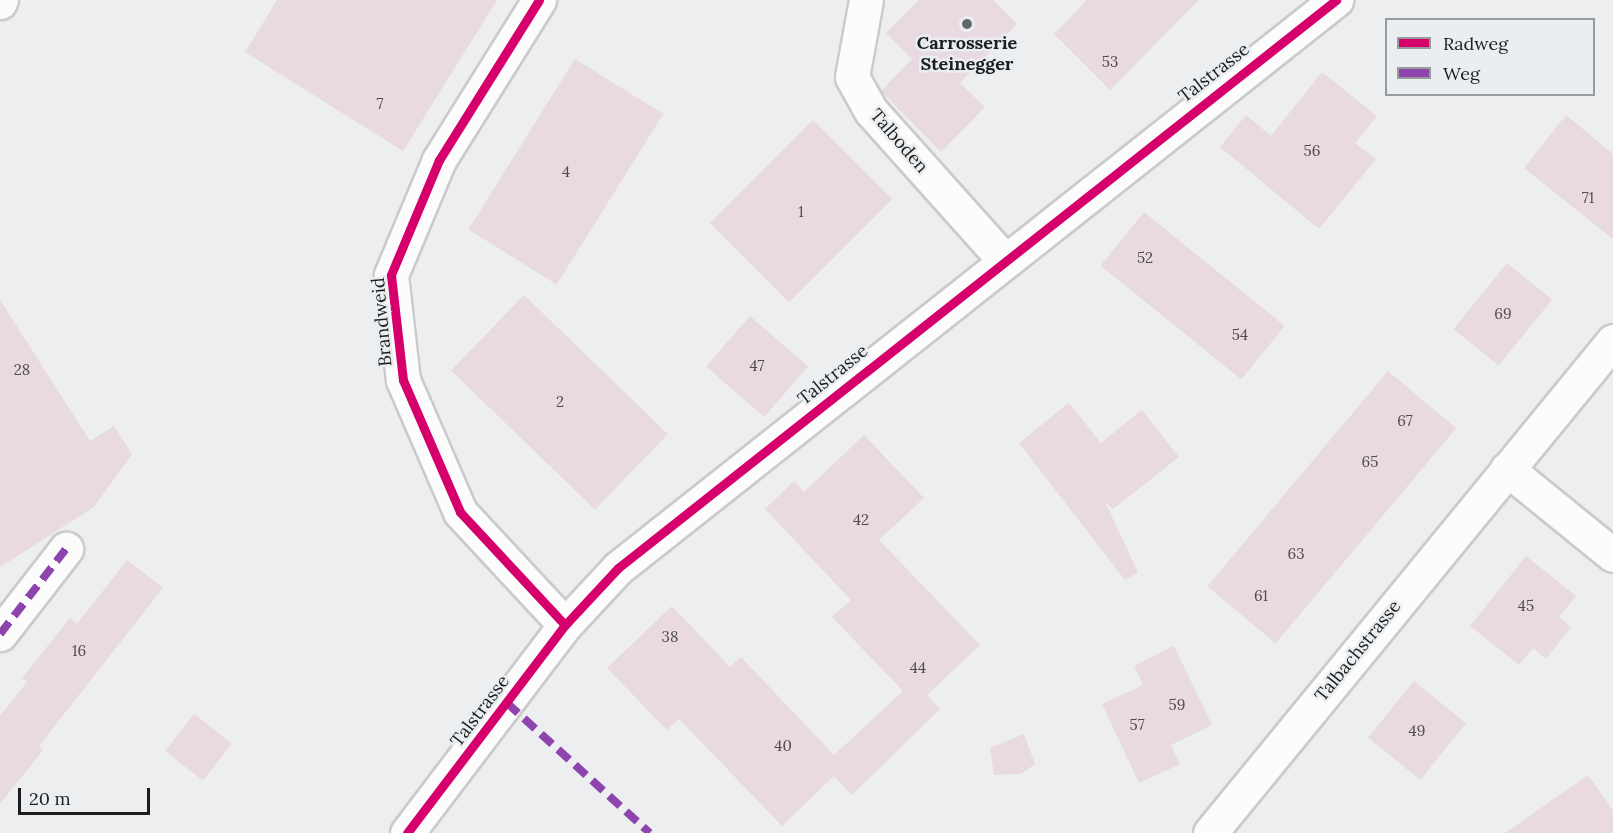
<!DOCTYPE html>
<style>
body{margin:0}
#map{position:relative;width:1613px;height:833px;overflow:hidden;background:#eceeef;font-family:Lora,serif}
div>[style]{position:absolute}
.building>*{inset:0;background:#e8dae0;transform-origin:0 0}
.roads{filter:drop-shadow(2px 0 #c9cbcc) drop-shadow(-2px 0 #c9cbcc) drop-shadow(0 2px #c9cbcc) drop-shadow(0 -2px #c9cbcc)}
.street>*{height:33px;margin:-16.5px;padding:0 16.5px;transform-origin:16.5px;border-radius:16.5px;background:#fcfcfd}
.quiet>*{height:8px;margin-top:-4px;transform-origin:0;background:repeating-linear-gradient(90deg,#8e44ad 0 15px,transparent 0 23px)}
.cycleway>*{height:9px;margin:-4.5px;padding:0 4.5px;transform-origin:4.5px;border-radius:4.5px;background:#d6006c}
.dots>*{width:16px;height:16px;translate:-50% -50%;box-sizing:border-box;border:3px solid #ebeef0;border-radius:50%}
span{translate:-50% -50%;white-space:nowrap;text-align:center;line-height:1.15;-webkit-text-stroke:5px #ebeef0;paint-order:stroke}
.number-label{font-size:15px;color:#4f4c4e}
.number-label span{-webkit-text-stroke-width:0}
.poi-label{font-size:18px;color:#1c1d1e;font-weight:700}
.street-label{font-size:18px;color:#1c1d1e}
.legend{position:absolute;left:1385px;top:18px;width:210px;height:78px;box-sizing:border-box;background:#ebeef0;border:2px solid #989a9c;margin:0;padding:8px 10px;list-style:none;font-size:18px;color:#1c1d1e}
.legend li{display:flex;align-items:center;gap:12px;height:30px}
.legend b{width:30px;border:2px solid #989a9c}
.scale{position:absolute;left:18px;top:788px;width:132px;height:27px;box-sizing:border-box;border:3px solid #1c1d1e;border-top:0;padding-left:8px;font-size:18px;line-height:21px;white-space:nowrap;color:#1c1d1e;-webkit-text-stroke:4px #ebeef0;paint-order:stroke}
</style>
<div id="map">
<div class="building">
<i style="clip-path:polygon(277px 0,497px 0,403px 151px,245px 52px)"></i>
<i style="clip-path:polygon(919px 0,993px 0,1017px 24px,960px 83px,985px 107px,941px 152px,881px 91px,912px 59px,886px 33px)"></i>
<i style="clip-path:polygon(1087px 0,1199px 0,1110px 90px,1054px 34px)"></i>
<i style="left:575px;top:59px;width:104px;height:201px;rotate:32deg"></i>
<i style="clip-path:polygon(1322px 72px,1377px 116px,1355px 143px,1376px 159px,1319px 229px,1220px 147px,1246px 115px,1271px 136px)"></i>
<i style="clip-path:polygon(1566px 115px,1613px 154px,1613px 239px,1524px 168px)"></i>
<i style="left:813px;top:120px;width:112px;height:146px;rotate:45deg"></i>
<i style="left:1144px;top:212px;width:181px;height:69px;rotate:39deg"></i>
<i style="left:1507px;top:263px;width:58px;height:85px;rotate:39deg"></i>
<i style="left:524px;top:295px;width:200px;height:105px;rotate:44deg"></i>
<i style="clip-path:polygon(0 300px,90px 441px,114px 426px,132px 454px,94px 507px,0 567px)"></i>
<i style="left:750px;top:316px;width:77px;height:67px;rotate:41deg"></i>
<i style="left:1388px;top:371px;width:89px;height:281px;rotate:40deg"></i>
<i style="clip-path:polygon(1069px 403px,1101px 443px,1142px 410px,1179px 457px,1113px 509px,1105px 502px,1138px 572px,1125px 580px,1019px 443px)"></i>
<i style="clip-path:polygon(864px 435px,924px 498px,879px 540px,980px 645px,927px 695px,940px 709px,852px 795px,834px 776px,782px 826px,679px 719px,667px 730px,607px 668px,672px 606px,730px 667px,741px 657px,834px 755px,903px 691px,832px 617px,851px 600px,765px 509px,794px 481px,804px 492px)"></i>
<i style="clip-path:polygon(1526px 556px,1576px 596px,1559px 617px,1571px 627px,1546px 659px,1533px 648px,1519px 665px,1470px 626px)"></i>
<i style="clip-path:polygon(127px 560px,163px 588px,39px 746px,43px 750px,0 804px,0 716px,27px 682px,22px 678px,70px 618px,77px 624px)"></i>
<i style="clip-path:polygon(1174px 646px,1212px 725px,1171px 745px,1180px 764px,1139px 783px,1102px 704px,1143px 685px,1134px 666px)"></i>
<i style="left:1414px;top:681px;width:67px;height:73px;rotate:39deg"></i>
<i style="left:194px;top:714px;width:48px;height:47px;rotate:38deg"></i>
<i style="clip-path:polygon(1024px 734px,1035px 764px,1021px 774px,994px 775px,990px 748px)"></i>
<i style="clip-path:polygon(1588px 775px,1613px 810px,1613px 833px,1505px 833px)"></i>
</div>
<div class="roads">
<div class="street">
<i style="left:539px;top:0;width:189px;rotate:122deg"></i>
<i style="left:439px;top:160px;width:125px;rotate:112.7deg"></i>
<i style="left:391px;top:275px;width:106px;rotate:83.5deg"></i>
<i style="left:403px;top:380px;width:144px;rotate:66.6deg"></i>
<i style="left:460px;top:512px;width:154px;rotate:47.1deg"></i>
<i style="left:866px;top:0;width:78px;rotate:100.3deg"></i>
<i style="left:852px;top:77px;width:39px;rotate:61deg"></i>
<i style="left:871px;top:111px;width:200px;rotate:48.2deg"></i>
<i style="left:0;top:2px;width:2px;rotate:-63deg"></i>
<i style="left:1507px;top:469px;width:136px;rotate:39.1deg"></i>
<i style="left:0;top:634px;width:108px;rotate:-52.2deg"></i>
<i style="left:407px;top:833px;width:261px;rotate:-52.8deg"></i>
<i style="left:565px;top:625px;width:78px;rotate:-47.1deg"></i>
<i style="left:618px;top:568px;width:916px;rotate:-38.35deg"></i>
<i style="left:1210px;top:833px;width:636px;rotate:-50.68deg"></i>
</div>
</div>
<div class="quiet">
<i style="left:0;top:634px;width:108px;rotate:-52.2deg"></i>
<i style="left:507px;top:703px;width:193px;rotate:42.3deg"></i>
</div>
<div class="cycleway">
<i style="left:539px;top:0;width:189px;rotate:122deg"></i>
<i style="left:439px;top:160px;width:125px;rotate:112.7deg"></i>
<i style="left:391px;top:275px;width:106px;rotate:83.5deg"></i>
<i style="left:403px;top:380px;width:144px;rotate:66.6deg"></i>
<i style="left:460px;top:512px;width:154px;rotate:47.1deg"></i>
<i style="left:407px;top:833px;width:261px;rotate:-52.8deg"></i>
<i style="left:565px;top:625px;width:78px;rotate:-47.1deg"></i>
<i style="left:618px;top:568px;width:916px;rotate:-38.35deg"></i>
</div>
<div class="dots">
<i style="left:967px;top:24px;background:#656667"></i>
</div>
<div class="number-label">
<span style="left:1110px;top:62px">53</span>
<span style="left:380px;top:104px">7</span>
<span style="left:1312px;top:151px">56</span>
<span style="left:566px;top:172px">4</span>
<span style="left:1588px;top:198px">71</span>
<span style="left:801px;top:212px">1</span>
<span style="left:1145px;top:258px">52</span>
<span style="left:1503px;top:314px">69</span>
<span style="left:1240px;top:335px">54</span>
<span style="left:757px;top:366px">47</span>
<span style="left:22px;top:370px">28</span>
<span style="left:560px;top:402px">2</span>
<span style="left:1405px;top:421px">67</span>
<span style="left:1370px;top:462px">65</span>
<span style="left:861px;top:520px">42</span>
<span style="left:1296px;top:554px">63</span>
<span style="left:1261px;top:596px">61</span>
<span style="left:1526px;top:606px">45</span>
<span style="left:670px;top:637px">38</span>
<span style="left:79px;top:651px">16</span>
<span style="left:918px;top:668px">44</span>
<span style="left:1177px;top:705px">59</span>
<span style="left:1137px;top:725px">57</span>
<span style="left:1417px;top:731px">49</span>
<span style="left:783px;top:746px">40</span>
</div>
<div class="poi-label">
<span style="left:967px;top:54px">Carrosserie<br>Steinegger</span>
</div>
<div class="street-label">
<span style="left:1214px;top:73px;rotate:-38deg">Talstrasse</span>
<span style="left:899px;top:141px;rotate:49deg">Talboden</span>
<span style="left:382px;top:322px;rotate:-95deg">Brandweid</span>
<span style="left:833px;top:375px;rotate:-39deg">Talstrasse</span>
<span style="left:1358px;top:651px;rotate:-51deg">Talbachstrasse</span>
<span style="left:480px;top:711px;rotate:-53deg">Talstrasse</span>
</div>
<ul class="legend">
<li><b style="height:8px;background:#d6006c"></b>Radweg</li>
<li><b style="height:8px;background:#8e44ad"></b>Weg</li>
</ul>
<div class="scale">20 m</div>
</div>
